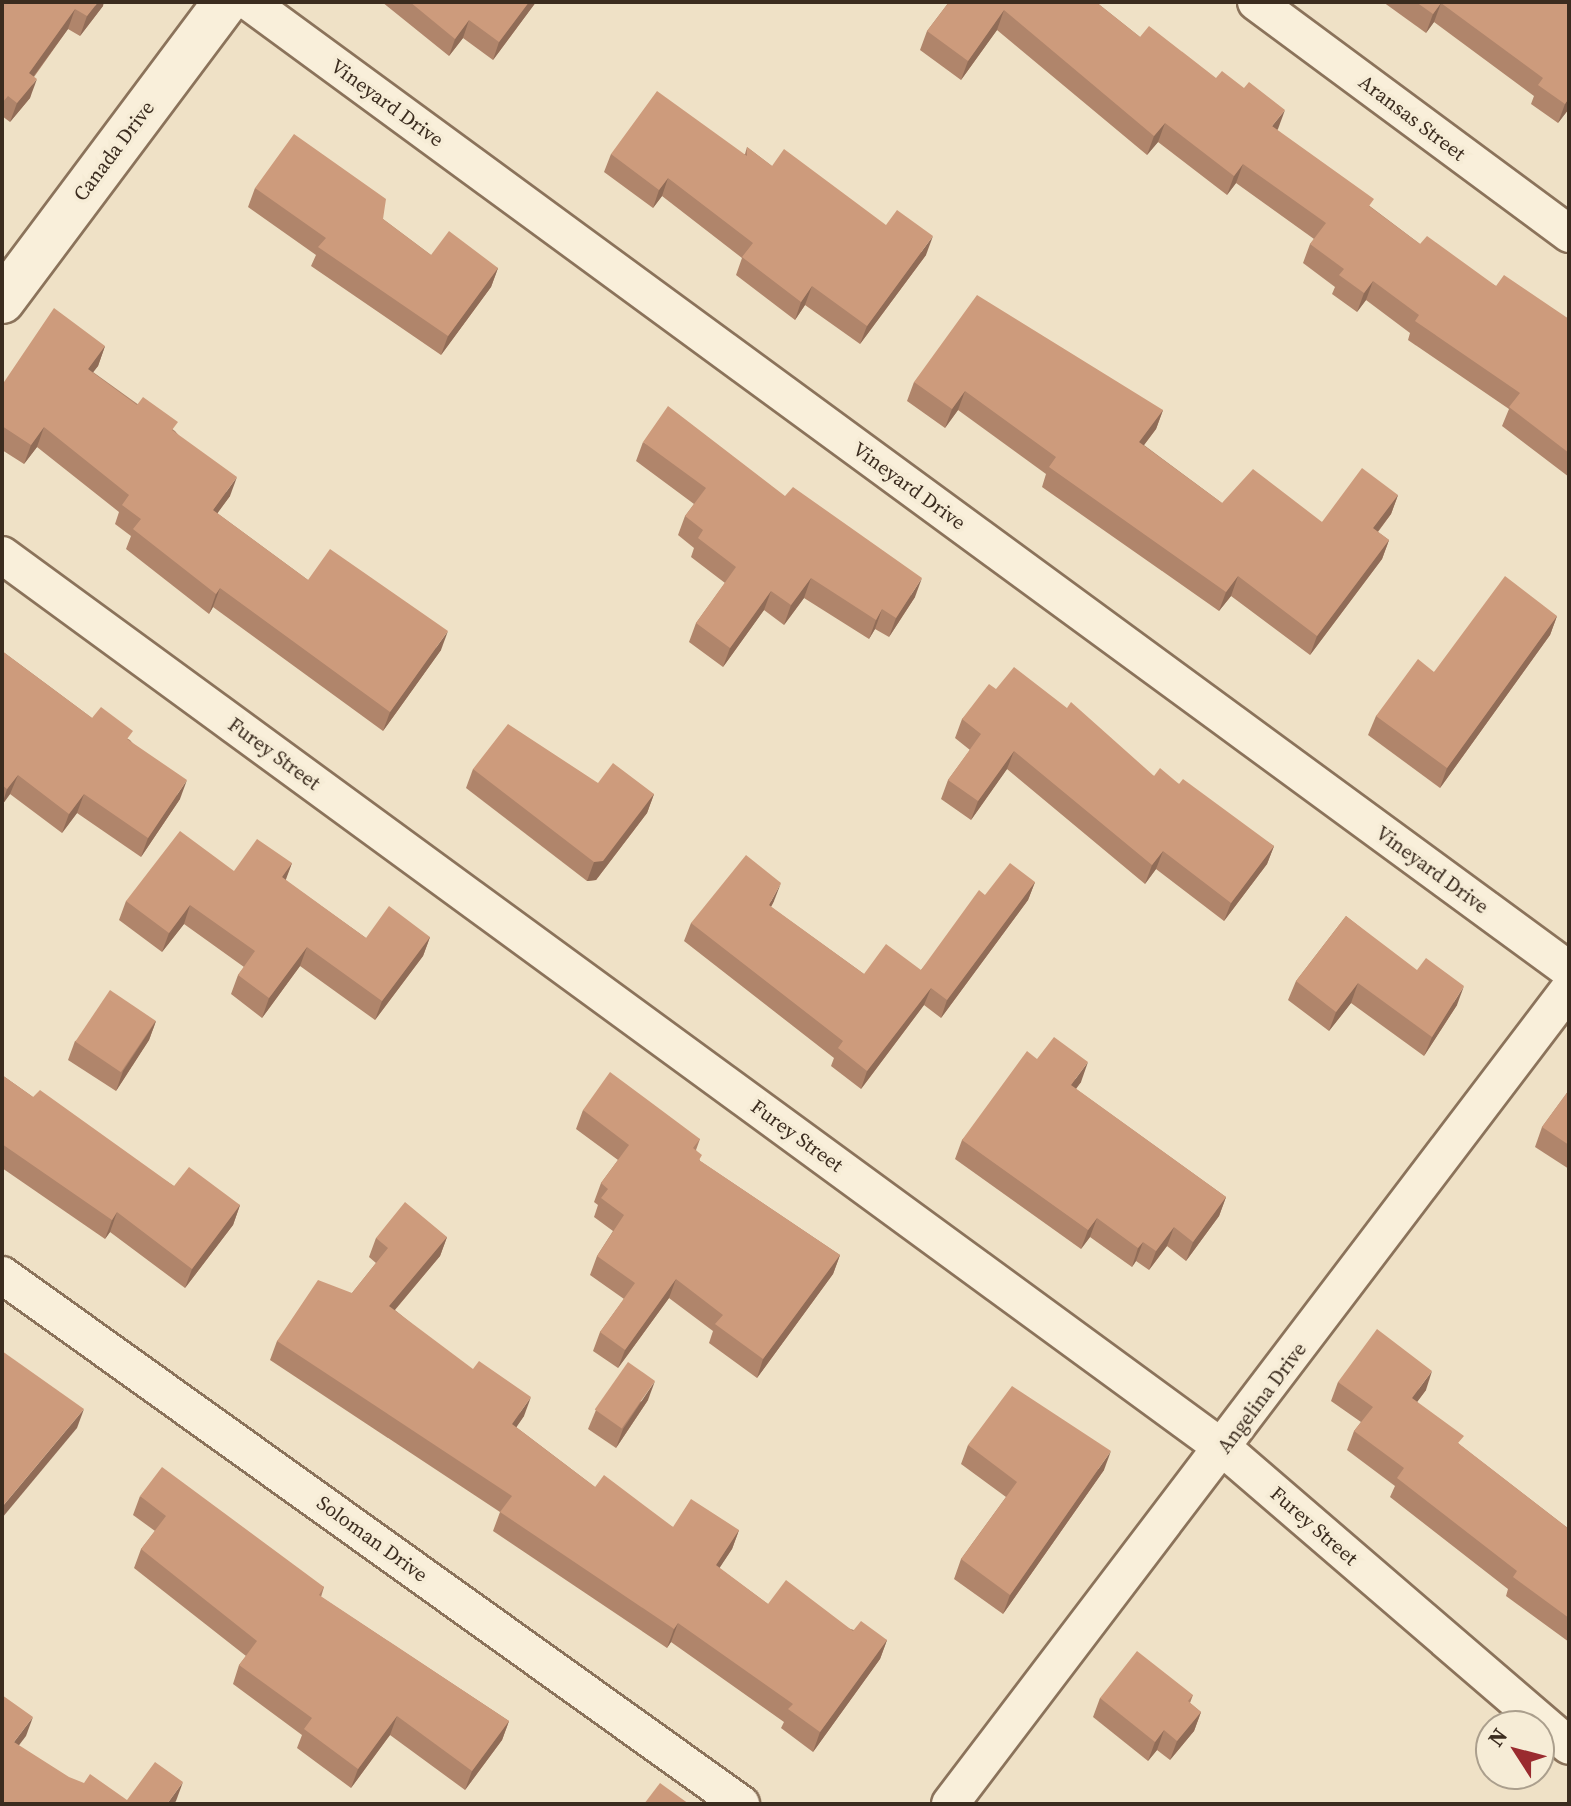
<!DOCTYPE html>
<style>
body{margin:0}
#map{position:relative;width:1571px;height:1806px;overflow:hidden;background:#efe1c6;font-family:"Source Serif 4",serif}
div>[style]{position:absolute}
.roads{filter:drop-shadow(2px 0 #8b735b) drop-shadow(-2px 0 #8b735b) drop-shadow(0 2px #8b735b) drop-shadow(0 -2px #8b735b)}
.minor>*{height:36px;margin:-18px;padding:0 18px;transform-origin:18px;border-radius:18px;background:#f9efda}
.tertiary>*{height:44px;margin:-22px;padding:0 22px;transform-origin:22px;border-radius:22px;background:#f9efda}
.wall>*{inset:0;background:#b0856b}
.shaded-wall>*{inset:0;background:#906c57}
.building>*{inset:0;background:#cd9b7c;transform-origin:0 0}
span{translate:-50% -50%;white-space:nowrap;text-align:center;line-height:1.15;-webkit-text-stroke:7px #f6ecd6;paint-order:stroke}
.street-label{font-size:20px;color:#3b2c1f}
.frame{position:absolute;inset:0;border:4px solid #3b2c1f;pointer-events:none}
.north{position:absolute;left:1475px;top:1710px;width:80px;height:80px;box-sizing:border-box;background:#f6ecd6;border:2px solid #ab9f8d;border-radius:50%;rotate:306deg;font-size:22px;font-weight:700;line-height:32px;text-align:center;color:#3b2c1f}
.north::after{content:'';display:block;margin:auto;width:28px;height:36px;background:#9a2b2f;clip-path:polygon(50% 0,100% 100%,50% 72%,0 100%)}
</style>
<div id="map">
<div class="roads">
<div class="minor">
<i style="left:249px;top:2px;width:1637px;rotate:36.25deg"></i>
<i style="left:1256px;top:2px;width:390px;rotate:36.5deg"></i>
<i style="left:2px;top:555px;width:1514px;rotate:36.19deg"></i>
<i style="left:1224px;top:1449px;width:455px;rotate:40.7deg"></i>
<i style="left:2px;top:1275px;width:909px;rotate:35.6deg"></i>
<i style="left:950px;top:1804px;width:1023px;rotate:-52.78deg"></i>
</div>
<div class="tertiary">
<i style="left:2px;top:301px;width:374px;rotate:-53.2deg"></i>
</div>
</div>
<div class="wall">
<i style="clip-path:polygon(2px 2px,103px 6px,80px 36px,68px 29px,34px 77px,30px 98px,10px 122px,2px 116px)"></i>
<i style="clip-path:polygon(382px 2px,536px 2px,493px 60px,463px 38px,449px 56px)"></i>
<i style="clip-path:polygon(949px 2px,1096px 2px,1140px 37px,1277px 130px,1371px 207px,1420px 244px,1496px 286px,1569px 319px,1569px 477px,1502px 426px,1509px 409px,1408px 340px,1410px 333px,1366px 300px,1357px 312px,1332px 294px,1335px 287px,1303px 263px,1310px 244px,1314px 239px,1236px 183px,1227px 195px,1158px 142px,1147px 155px,997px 30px,961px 80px,920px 50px,927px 31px)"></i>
<i style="clip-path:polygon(1383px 2px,1569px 2px,1569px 111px,1568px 110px,1558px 123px,1531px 104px,1534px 96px,1434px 22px,1426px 33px)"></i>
<i style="clip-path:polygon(747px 147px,772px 166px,926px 255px,860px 344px,805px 305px,795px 320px,736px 275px,742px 258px,662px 196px,653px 208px,604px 172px,611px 154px,745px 154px)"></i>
<i style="clip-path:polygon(255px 188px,383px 219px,431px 255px,498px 268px,491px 287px,441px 355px,311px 266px,316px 255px,248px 207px)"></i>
<i style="clip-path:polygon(105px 346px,98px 366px,93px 372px,175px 431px,230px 496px,217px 513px,308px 580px,441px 650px,383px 731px,213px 607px,209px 614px,126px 549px,131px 536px,115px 524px,119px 512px,37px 447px,24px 464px,2px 450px,2px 385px)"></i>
<i style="clip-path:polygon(914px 382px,1163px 410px,1156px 429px,1144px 445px,1222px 503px,1322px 522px,1398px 495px,1391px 514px,1378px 532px,1389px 540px,1382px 559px,1310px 655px,1231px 596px,1219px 611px,1042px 487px,1046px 474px,958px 410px,945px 428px,907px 401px)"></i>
<i style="clip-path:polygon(643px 442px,915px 597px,889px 637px,875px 629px,869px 639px,804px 598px,784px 625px,764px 610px,723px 667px,689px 642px,696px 623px,725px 583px,691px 557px,694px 548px,678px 535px,685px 516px,694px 504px,636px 461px)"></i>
<i style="clip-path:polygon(1557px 616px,1550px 635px,1440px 788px,1368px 735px,1376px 716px,1434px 672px)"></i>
<i style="clip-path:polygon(2px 651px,92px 718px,130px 740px,180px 799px,141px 857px,77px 813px,62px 833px,10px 794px,2px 805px)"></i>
<i style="clip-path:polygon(996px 689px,1154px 776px,1179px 784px,1274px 846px,1267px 864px,1224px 921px,1156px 869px,1145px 884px,1007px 769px,971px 820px,941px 799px,948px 780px,970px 750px,955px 738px,962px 719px)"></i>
<i style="clip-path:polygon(473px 769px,598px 783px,654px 794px,647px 813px,596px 880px,587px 881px,466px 788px)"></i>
<i style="clip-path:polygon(292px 863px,285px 880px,366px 938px,430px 937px,423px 956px,375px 1020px,300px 966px,262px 1018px,231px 994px,238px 975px,244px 967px,184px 924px,162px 952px,119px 920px,126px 901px,234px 871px)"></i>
<i style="clip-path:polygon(1035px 882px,1028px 900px,941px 1018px,924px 1005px,861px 1089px,831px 1066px,834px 1058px,684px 941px,691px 923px,774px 901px,771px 907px,864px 974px,921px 970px,985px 895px)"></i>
<i style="clip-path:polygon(1346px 916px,1457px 1005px,1424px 1056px,1351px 1003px,1329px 1031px,1288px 1000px,1296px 981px)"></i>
<i style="clip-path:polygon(156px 1021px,149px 1040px,116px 1091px,68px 1060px,75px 1041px)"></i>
<i style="clip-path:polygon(1037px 1059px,1081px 1082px,1076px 1089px,1226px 1197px,1219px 1216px,1186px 1261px,1167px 1246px,1149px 1270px,1136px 1261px,1132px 1267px,1090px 1237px,1081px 1249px,955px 1159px,962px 1140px)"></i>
<i style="clip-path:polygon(2px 1075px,33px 1097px,174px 1186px,240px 1205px,233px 1225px,185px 1288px,110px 1232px,105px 1239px,2px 1168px)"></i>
<i style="clip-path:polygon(1569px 1090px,1569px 1169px,1535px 1147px,1542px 1127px)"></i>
<i style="clip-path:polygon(583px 1110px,700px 1139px,696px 1150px,700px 1161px,840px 1255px,833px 1274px,757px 1378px,709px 1343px,713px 1331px,669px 1298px,618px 1368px,593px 1351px,600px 1332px,624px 1299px,590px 1275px,597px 1256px,613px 1231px,594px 1217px,598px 1205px,594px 1202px,601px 1183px,618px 1160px,576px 1129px)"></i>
<i style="clip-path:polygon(447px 1237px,440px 1256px,395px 1310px,524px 1416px,516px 1427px,595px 1487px,673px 1527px,739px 1530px,732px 1549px,719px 1568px,768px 1604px,887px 1640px,880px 1659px,813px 1752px,781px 1728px,784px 1722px,671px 1642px,667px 1648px,493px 1531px,500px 1512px,270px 1360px,277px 1341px,352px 1293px,376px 1263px,369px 1257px,376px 1238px)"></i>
<i style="clip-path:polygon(1338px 1382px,1426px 1390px,1417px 1402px,1460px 1445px,1569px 1529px,1569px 1642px,1506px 1596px,1508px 1589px,1390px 1497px,1395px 1486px,1347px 1450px,1354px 1431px,1361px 1422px,1331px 1401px)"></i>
<i style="clip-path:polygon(648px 1400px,616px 1448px,588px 1429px,596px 1410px)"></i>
<i style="clip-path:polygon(968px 1445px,1104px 1470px,1003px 1614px,954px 1579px,961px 1559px,1006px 1497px,961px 1464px)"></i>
<i style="clip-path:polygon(140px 1496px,324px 1587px,321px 1597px,509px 1721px,502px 1740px,465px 1790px,390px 1735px,351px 1788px,297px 1748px,302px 1735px,233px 1684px,239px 1665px,246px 1656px,134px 1568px,141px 1549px,155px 1531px,133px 1515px)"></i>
<i style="clip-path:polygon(1193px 1695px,1190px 1703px,1201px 1712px,1194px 1731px,1170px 1760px,1157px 1750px,1148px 1761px,1093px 1717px,1100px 1698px)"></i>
</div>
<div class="shaded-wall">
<i style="clip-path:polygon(98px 2px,104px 2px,103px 6px,80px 36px,87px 16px)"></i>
<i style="clip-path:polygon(529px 2px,536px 2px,493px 60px,499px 42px)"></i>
<i style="clip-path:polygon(1441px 3px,1434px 22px,1426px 33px,1433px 14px)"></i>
<i style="clip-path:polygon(75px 9px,68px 29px,22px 92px,29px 73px)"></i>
<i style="clip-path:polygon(1004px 10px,997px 30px,961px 80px,968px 61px)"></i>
<i style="clip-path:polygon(469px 20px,463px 38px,449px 56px,455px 39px)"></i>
<i style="clip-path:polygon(37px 79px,30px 98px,10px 122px,17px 103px)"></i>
<i style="clip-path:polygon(1569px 98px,1568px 110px,1558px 123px,1565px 104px)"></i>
<i style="clip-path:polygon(1285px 110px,1278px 129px,1265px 146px,1272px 126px)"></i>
<i style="clip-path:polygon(1165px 123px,1158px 142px,1147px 155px,1154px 136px)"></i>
<i style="clip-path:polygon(1243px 164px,1236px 183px,1227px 195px,1234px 176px)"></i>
<i style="clip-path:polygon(668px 178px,662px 196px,653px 208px,659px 190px)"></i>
<i style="clip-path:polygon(933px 236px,926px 255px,860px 344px,867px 326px)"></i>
<i style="clip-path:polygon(498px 268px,491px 287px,441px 355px,448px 336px)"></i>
<i style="clip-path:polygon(1373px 281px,1366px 300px,1357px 312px,1364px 293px)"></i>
<i style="clip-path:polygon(812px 286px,805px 305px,795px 320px,801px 302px)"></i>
<i style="clip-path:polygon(105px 346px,98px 366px,81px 388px,88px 369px)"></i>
<i style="clip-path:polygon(965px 391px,958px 410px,945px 428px,952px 409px)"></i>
<i style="clip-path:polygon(1163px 410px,1156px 429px,1132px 461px,1139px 442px)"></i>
<i style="clip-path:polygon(44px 427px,37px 447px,24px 464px,31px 445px)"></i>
<i style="clip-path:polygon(237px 477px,230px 496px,206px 529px,213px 510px)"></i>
<i style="clip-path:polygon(1398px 495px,1391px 514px,1366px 547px,1373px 528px)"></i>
<i style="clip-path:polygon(1389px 540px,1382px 559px,1310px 655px,1317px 636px)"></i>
<i style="clip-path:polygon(1238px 576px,1231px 596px,1219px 611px,1226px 592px)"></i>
<i style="clip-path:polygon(811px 578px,804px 598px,784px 625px,791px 605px)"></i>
<i style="clip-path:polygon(922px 578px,915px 597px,889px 637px,896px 618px)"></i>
<i style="clip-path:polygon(220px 588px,213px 607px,209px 614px,216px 594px)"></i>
<i style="clip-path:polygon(771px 591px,764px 610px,723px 667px,730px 648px)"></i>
<i style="clip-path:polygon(882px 609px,875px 629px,869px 639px,876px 620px)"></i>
<i style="clip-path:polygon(1557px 616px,1550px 635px,1440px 788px,1447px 768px)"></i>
<i style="clip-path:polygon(448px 631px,441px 650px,383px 731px,390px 712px)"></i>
<i style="clip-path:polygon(1014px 751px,1007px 769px,971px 820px,978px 801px)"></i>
<i style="clip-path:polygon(18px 775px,10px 794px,2px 805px,7px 789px)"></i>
<i style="clip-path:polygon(187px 780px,180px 799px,141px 857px,148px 838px)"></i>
<i style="clip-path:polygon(84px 794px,77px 813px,62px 833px,69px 814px)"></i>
<i style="clip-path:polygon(654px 794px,647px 813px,596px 880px,587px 881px,594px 862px)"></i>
<i style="clip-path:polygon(1274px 846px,1267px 864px,1224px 921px,1231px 903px)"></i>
<i style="clip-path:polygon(1163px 851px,1156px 869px,1145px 884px,1152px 865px)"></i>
<i style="clip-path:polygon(292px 863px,285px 882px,282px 877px)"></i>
<i style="clip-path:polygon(1035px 882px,1028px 900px,941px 1018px,947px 1000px)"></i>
<i style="clip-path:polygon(781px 883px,774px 901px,762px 923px,769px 905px)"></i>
<i style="clip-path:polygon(190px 905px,184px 924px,162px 952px,169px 933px)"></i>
<i style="clip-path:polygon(430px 937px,423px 956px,375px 1020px,382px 1001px)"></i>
<i style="clip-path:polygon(307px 947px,300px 966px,262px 1018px,269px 998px)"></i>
<i style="clip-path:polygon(1358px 983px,1351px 1003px,1329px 1031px,1336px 1012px)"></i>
<i style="clip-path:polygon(1464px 986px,1457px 1005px,1424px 1056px,1432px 1037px)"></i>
<i style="clip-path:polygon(931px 988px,924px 1005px,861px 1089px,867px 1071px)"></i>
<i style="clip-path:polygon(156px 1021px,149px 1040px,116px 1091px,123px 1071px)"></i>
<i style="clip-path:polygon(1088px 1062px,1081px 1082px,1064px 1104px,1071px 1085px)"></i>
<i style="clip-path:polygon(1226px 1197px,1219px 1216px,1186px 1261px,1193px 1242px)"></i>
<i style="clip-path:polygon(240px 1205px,233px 1225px,185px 1288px,192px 1269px)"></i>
<i style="clip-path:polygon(117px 1212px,110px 1232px,105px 1239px,112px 1220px)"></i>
<i style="clip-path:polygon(1097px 1218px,1090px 1237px,1081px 1249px,1088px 1230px)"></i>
<i style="clip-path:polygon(1174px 1227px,1167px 1246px,1149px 1270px,1156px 1251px)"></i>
<i style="clip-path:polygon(447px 1237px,440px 1256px,382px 1325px,389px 1306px)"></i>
<i style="clip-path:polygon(1143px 1242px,1136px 1261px,1132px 1267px,1138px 1248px)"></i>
<i style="clip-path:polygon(840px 1255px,833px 1274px,757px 1378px,763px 1359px)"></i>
<i style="clip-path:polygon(676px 1279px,669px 1298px,618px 1368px,625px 1350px)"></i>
<i style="clip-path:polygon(1432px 1371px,1426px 1390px,1405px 1418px,1412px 1398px)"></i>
<i style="clip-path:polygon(655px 1381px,648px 1400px,616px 1448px,623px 1429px)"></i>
<i style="clip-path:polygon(531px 1397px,524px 1416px,505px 1444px,512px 1424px)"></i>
<i style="clip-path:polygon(84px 1409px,77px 1428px,2px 1518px,2px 1507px)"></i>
<i style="clip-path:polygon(1111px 1451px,1104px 1470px,1003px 1614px,1010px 1595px)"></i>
<i style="clip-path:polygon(739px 1530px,732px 1549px,709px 1584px,716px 1565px)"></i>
<i style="clip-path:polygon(678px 1623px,671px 1642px,667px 1648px,674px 1629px)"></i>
<i style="clip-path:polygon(887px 1640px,880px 1659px,813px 1752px,820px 1732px)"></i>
<i style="clip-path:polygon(1201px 1712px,1194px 1731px,1170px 1760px,1177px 1741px)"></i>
<i style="clip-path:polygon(397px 1716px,390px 1735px,351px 1788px,358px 1769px)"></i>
<i style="clip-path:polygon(33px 1717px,26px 1736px,7px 1761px,14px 1742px)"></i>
<i style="clip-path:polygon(509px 1721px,502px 1740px,465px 1790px,472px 1771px)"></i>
<i style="clip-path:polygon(1164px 1730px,1157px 1750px,1148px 1761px,1155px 1742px)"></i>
<i style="clip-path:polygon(183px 1782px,176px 1801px,174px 1804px,167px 1804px)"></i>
</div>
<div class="building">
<i style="clip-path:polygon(2px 2px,98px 2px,87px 16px,75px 9px,29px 73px,37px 79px,17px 103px,8px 96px,2px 103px)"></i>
<i style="clip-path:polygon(410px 2px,529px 2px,499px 42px,469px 20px,455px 39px)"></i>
<i style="clip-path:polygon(949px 2px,1096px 2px,1140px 37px,1149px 26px,1216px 78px,1222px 71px,1244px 88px,1249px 82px,1285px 110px,1272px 126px,1374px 199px,1369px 206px,1420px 244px,1427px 236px,1496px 286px,1504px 275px,1569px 319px,1569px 453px,1509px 407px,1520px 393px,1415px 321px,1419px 315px,1373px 281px,1364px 293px,1339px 275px,1344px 269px,1310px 244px,1326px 223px,1243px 164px,1234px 176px,1165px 123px,1154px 136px,1004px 10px,968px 61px,927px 31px)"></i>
<i style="clip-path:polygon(1416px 2px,1569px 2px,1569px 98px,1565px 104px,1538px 85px,1543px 78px,1441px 3px,1433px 14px)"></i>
<i style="clip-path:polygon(657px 91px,747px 156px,747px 147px,772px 166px,784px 149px,886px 225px,897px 210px,933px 236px,867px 326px,812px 286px,801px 302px,742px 257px,753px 243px,668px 178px,659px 190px,611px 154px)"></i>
<i style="clip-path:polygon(294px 134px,386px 199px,383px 219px,431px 255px,449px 231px,498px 268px,448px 336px,318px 247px,326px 238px,255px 188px)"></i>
<i style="clip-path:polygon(977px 295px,1163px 410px,1139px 442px,1222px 503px,1253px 469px,1322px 522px,1362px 468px,1398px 495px,1373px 528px,1389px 540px,1317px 636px,1238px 576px,1226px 592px,1049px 467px,1056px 457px,965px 391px,952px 409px,914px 382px)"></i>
<i style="clip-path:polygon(54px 308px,105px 346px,88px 369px,137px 405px,143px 397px,178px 422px,172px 430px,237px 477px,213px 510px,308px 580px,330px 549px,448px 631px,390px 712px,220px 588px,216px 594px,133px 529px,141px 519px,122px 505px,129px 495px,44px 427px,31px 445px,2px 426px,2px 385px)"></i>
<i style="clip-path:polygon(668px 406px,785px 496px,793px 487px,922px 578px,896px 618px,882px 609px,876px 620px,811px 578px,791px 605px,771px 591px,730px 648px,696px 623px,736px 567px,698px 538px,703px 530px,685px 516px,706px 488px,643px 442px)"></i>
<i style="clip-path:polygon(1505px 576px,1557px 616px,1447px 768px,1376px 716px,1418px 659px,1434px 672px)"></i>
<i style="clip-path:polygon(2px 651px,92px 718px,101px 707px,133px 731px,127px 739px,187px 780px,148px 838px,84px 794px,69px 814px,18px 775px,7px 789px,2px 785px)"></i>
<i style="clip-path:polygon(1014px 667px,1067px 708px,1071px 702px,1154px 776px,1160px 768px,1179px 784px,1183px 779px,1274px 846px,1231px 903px,1163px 851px,1152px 865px,1014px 751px,978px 801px,948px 780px,981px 734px,962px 719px,989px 684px,996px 689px)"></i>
<i style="clip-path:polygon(508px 724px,598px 783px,613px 763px,654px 794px,603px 861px,594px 862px,473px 769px)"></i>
<i style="clip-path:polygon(180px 831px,234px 871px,257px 839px,292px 863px,282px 877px,366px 938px,389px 906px,430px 937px,382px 1001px,307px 947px,269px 998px,238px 975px,255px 951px,190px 905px,169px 933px,126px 901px)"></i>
<i style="clip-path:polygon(746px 855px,781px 883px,769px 905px,864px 974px,886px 944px,921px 970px,979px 890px,985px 895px,1010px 863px,1035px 882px,947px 1000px,931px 988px,867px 1071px,838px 1048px,843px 1041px,691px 923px)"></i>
<i style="clip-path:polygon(1346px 916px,1417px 970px,1426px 958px,1464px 986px,1432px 1037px,1358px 983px,1336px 1012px,1296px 981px)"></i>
<i style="left:110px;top:990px;width:55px;height:62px;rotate:34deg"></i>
<i style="clip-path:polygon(1054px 1037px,1088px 1062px,1071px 1085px,1226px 1197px,1193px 1242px,1174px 1227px,1156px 1251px,1143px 1242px,1138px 1248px,1097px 1218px,1088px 1230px,962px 1140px,1027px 1051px,1037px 1059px)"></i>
<i style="clip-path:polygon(610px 1072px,700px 1139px,693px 1148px,702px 1155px,699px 1160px,840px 1255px,763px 1359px,715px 1324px,723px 1315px,676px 1279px,625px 1350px,600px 1332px,635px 1283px,597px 1256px,624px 1215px,601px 1198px,608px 1189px,601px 1183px,629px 1145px,583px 1110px)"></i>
<i style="clip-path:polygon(2px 1075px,33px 1097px,40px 1090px,174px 1186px,189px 1167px,240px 1205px,192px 1269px,117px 1212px,112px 1220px,2px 1144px)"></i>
<i style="clip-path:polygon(1569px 1090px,1569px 1145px,1542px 1127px)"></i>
<i style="clip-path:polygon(405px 1202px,447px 1237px,389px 1306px,473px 1369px,479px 1361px,531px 1397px,512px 1424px,595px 1487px,604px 1475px,673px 1527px,691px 1499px,739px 1530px,716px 1565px,768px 1604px,786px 1580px,853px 1631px,861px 1621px,887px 1640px,820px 1732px,788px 1709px,793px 1704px,678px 1623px,674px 1629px,500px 1512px,512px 1496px,277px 1341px,318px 1280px,352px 1293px,388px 1248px,376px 1238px)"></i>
<i style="clip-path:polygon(1377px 1329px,1432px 1371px,1412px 1398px,1464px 1436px,1458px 1443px,1569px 1529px,1569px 1618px,1513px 1577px,1517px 1571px,1397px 1478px,1404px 1468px,1354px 1431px,1373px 1407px,1338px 1382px)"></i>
<i style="clip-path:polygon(2px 1351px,84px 1409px,2px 1507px)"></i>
<i style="left:628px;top:1362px;width:33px;height:58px;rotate:35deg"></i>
<i style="clip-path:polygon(1012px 1386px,1111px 1451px,1010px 1595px,961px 1559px,1017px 1482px,968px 1445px)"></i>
<i style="clip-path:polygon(162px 1467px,324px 1587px,319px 1595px,509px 1721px,472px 1771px,397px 1716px,358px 1769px,304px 1729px,312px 1718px,239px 1665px,257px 1641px,141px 1549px,166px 1516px,140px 1496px)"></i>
<i style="clip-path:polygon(1137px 1651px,1193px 1695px,1188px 1701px,1201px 1712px,1177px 1741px,1164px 1730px,1155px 1742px,1100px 1698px)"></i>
<i style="clip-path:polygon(2px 1695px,33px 1717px,14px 1742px,69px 1777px,84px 1783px,90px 1774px,127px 1800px,155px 1762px,183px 1782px,167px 1804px,2px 1804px)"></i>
<i style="clip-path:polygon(660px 1783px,689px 1804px,644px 1804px)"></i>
</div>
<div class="street-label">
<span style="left:387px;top:103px;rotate:36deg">Vineyard Drive</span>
<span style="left:1412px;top:118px;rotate:37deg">Aransas Street</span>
<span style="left:114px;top:151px;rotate:-53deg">Canada Drive</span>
<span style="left:909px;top:486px;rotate:36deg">Vineyard Drive</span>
<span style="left:274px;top:754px;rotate:36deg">Furey Street</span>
<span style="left:1432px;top:870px;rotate:36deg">Vineyard Drive</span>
<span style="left:797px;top:1136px;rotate:36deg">Furey Street</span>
<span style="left:1262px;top:1398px;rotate:-53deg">Angelina Drive</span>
<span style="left:1314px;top:1526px;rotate:41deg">Furey Street</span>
<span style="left:372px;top:1539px;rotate:36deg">Soloman Drive</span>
</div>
<div class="frame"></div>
<div class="north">N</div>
</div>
